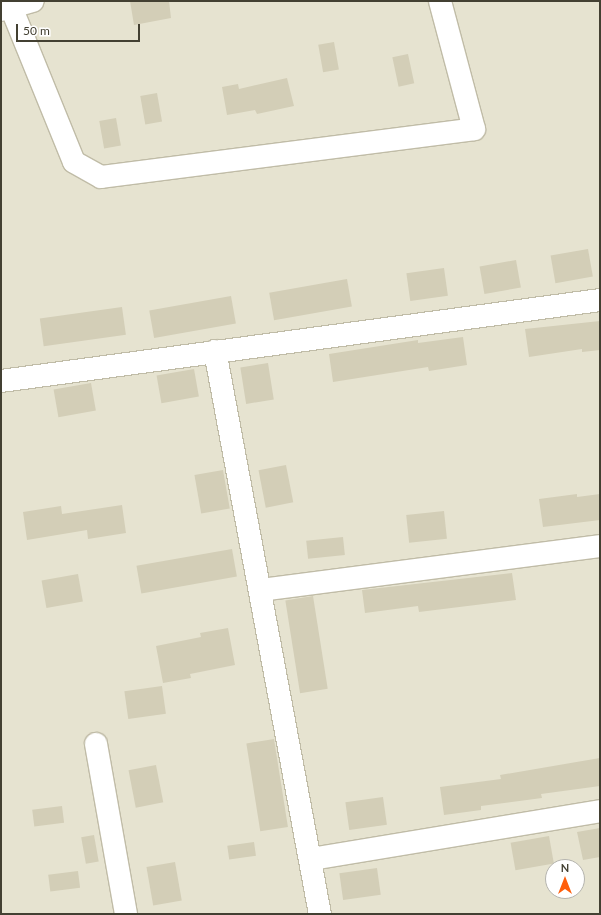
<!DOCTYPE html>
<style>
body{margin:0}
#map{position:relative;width:601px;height:915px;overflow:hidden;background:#f2f0e2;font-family:Lato,sans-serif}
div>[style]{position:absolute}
.residential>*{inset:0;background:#e6e3d0}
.building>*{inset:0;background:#d3ceb7;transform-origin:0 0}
.roads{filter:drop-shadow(1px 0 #c0bca7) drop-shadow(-1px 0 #c0bca7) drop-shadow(0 1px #c0bca7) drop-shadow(0 -1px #c0bca7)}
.minor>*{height:22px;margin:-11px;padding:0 11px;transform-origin:11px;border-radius:11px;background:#fff}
span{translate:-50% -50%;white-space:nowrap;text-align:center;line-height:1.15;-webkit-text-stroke:3px #fff;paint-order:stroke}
.frame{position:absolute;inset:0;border:2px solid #434032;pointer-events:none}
.north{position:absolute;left:545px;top:859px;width:40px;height:40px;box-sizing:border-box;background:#fff;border:1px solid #b4b3ad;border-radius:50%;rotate:0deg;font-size:11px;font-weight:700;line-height:16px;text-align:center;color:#434032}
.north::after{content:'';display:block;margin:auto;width:14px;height:18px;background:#ff5e0b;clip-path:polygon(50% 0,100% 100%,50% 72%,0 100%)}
.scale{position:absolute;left:16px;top:24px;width:124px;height:18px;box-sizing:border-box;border:2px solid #434032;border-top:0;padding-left:5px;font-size:12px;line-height:14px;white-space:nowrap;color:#434032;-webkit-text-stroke:3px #fff;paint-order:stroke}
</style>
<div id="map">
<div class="residential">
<i style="clip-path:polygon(evenodd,1px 1px,600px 1px,600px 914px,1px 914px,1px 1px,553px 867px,577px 867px,577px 891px,553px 891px,553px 867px)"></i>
</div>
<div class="building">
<i style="clip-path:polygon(130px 1px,169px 1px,171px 18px,134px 25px)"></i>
<i style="left:334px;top:42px;width:28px;height:16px;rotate:80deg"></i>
<i style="left:408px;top:54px;width:30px;height:16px;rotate:78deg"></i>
<i style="clip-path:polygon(287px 78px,294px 106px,257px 114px,255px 110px,227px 115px,222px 87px,238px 84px,239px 89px)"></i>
<i style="left:157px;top:93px;width:29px;height:17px;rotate:80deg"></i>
<i style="left:116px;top:118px;width:28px;height:17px;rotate:80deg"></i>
<i style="left:588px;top:249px;width:28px;height:38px;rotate:80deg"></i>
<i style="left:516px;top:260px;width:28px;height:37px;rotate:80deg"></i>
<i style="left:444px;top:268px;width:28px;height:38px;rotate:82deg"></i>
<i style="left:347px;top:279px;width:28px;height:79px;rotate:80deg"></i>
<i style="left:231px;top:296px;width:28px;height:83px;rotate:80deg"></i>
<i style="left:122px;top:307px;width:28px;height:83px;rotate:82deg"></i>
<i style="clip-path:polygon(600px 321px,600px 350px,582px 352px,582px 349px,529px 357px,525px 329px)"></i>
<i style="clip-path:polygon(463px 337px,467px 365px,429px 371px,428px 367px,333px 382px,329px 354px,418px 340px,418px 343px)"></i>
<i style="left:268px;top:363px;width:37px;height:28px;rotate:81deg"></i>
<i style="left:194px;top:369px;width:28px;height:38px;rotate:80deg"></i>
<i style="left:91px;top:383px;width:28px;height:38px;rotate:80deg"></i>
<i style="left:286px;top:465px;width:38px;height:28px;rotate:79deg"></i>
<i style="left:223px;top:470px;width:39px;height:29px;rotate:80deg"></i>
<i style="clip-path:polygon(577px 494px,577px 497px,600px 494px,600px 520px,543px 527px,539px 499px)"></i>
<i style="clip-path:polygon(122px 505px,126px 533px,88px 539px,87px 530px,27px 540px,23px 512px,61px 506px,62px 514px)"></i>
<i style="left:444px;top:511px;width:28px;height:38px;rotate:84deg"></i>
<i style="left:343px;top:537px;width:18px;height:37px;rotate:84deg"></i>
<i style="left:232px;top:549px;width:28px;height:97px;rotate:80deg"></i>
<i style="clip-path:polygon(512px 573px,516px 600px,419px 612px,418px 606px,365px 613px,362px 590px)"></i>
<i style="left:78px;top:574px;width:28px;height:37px;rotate:80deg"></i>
<i style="left:313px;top:596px;width:94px;height:28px;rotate:81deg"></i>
<i style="clip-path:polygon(228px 628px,235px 665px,190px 674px,191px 678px,163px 683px,156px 646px,201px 637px,200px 633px)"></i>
<i style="left:162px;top:686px;width:28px;height:38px;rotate:82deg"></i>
<i style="left:274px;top:739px;width:89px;height:28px;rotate:81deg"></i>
<i style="clip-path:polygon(600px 758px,600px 786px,541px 794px,542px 798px,481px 806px,481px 810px,444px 815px,440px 787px,501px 779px,500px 775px)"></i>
<i style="left:156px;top:765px;width:38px;height:28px;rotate:79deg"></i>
<i style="left:383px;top:797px;width:28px;height:38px;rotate:82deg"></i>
<i style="left:62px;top:806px;width:17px;height:30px;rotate:83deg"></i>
<i style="clip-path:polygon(600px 828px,600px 857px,583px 860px,577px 832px)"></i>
<i style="left:94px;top:835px;width:27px;height:13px;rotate:80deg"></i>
<i style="left:549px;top:836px;width:28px;height:39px;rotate:80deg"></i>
<i style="left:254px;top:842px;width:14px;height:27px;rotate:82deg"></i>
<i style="left:175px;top:862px;width:39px;height:29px;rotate:80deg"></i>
<i style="left:377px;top:868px;width:27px;height:38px;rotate:82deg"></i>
<i style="left:78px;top:871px;width:17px;height:30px;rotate:83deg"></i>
</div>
<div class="roads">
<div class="minor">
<i style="left:11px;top:7px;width:167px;rotate:67.9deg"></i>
<i style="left:74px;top:162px;width:31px;rotate:29deg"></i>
<i style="left:101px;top:177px;width:376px;rotate:-7.3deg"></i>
<i style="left:474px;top:129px;width:132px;rotate:-104.9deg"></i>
<i style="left:1px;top:10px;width:33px;rotate:-16deg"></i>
<i style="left:215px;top:351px;width:573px;rotate:79.44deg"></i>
<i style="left:1px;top:381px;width:604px;rotate:-7.7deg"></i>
<i style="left:261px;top:590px;width:342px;rotate:-7.4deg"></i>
<i style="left:96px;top:744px;width:173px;rotate:80deg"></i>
<i style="left:311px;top:859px;width:293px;rotate:-9.4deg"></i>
</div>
</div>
<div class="frame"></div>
<div class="north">N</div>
<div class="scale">50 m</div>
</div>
